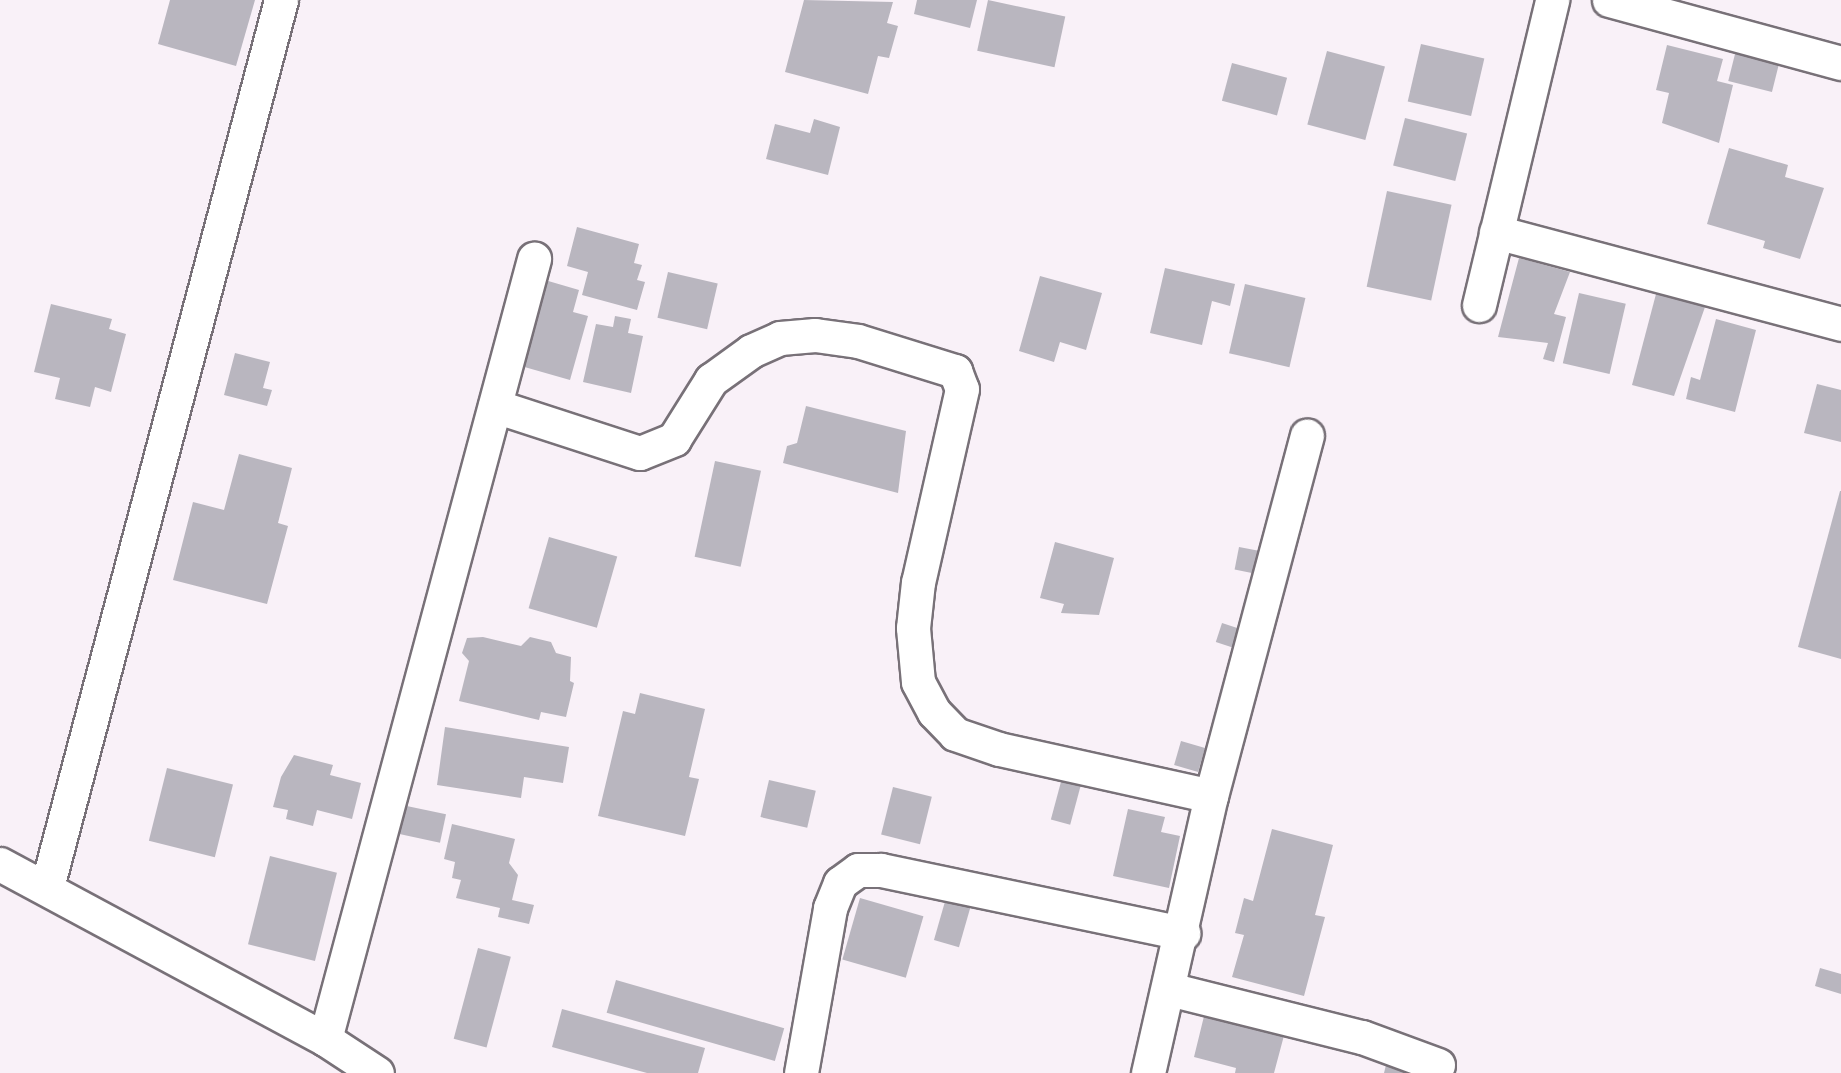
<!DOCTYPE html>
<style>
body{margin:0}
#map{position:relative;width:1841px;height:1073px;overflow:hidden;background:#f9f1f8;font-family:Ubuntu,sans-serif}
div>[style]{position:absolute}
.building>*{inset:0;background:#b9b6bf;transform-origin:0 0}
.roads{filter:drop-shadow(2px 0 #787178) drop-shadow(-2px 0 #787178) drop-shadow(0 2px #787178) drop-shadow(0 -2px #787178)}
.minor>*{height:33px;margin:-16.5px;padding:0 16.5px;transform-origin:16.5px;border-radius:16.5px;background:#fff}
span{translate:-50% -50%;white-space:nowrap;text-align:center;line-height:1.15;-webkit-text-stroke:4.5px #fff;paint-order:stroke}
</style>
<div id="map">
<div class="building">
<i style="clip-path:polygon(170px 0,255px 0,236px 66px,158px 44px)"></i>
<i style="clip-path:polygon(804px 0,893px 2px,887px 23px,898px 26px,889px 58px,878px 56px,868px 94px,785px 72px)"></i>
<i style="clip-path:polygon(917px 0,977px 0,970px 28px,914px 14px)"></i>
<i style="left:988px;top:0;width:79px;height:52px;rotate:12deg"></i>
<i style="left:1421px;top:44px;width:65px;height:59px;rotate:13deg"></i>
<i style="clip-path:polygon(1667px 45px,1723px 59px,1717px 81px,1733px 85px,1719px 143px,1662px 123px,1669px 93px,1656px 90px)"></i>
<i style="left:1736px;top:50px;width:45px;height:32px;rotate:14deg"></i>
<i style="left:1327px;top:51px;width:60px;height:76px;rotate:15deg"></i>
<i style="left:1232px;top:63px;width:57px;height:39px;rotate:15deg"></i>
<i style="left:1405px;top:118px;width:64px;height:49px;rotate:14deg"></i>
<i style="clip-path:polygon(814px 119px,840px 127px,828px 175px,766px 159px,775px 124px,810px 133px)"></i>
<i style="clip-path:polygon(1729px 148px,1788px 165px,1785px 177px,1824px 188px,1800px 259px,1763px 248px,1765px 241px,1707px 224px)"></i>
<i style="left:1387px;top:191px;width:66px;height:98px;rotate:12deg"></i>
<i style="clip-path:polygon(577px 227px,639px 244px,634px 263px,642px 265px,637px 280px,645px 282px,637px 310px,582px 295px,588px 272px,567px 266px)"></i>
<i style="clip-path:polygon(1519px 258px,1570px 272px,1554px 314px,1566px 317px,1554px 362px,1543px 359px,1548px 343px,1498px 337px)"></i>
<i style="clip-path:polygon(1165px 268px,1235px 284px,1230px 306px,1212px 301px,1202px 345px,1150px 333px)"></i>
<i style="left:668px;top:272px;width:51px;height:47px;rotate:13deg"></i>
<i style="clip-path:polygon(1040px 276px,1102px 293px,1086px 350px,1060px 342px,1054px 362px,1019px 351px)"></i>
<i style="clip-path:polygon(538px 278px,579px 290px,573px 312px,588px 316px,570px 380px,514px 364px)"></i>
<i style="left:1245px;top:284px;width:62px;height:71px;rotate:13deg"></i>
<i style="left:1579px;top:293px;width:48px;height:72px;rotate:13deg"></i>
<i style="clip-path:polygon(1656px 294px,1705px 307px,1674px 396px,1632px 385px)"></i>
<i style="clip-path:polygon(51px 304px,112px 319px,109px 329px,126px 334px,111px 392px,95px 387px,90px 407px,55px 399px,60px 378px,34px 372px)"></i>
<i style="clip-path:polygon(615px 316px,631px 319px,628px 333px,643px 336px,631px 393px,583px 382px,596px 324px,613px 327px)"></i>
<i style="clip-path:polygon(1716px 319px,1756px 330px,1735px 412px,1686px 399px,1691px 377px,1700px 380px)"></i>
<i style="clip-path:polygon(235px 353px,270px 362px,263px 388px,272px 390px,267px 406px,224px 395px)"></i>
<i style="clip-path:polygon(1817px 384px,1841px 390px,1841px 442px,1804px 433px)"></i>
<i style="clip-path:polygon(806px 406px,906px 431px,898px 493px,783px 463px,787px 446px,797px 443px)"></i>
<i style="clip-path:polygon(239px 454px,292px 468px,278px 523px,288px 526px,267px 604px,173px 580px,193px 502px,224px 510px)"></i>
<i style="left:715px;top:461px;width:47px;height:98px;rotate:12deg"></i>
<i style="clip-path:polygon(1840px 491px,1841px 491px,1841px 659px,1798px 647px)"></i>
<i style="left:549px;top:537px;width:71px;height:74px;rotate:16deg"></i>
<i style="clip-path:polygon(1055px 542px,1114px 558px,1099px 615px,1061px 613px,1064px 604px,1040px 598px)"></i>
<i style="left:1239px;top:547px;width:20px;height:23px;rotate:11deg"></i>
<i style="left:1222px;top:623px;width:20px;height:20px;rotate:18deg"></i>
<i style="clip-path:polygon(483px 637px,521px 646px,530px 637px,551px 642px,556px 653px,571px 657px,570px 681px,574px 683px,566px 717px,541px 712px,539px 720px,459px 701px,469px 661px,462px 653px,467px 638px)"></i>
<i style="clip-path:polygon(640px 693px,705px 709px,689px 777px,699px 779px,685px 836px,598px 816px,623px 711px,635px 714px)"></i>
<i style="clip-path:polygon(445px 727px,569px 747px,563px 783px,524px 777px,521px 798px,437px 785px)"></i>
<i style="left:1181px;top:741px;width:25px;height:25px;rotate:16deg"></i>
<i style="clip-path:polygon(294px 755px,333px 765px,330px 775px,361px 783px,352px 819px,317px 810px,313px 826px,286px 819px,288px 810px,273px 807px,281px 777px)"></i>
<i style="left:167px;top:768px;width:68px;height:75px;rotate:14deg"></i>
<i style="left:1062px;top:778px;width:20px;height:43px;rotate:15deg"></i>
<i style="left:769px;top:780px;width:48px;height:38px;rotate:13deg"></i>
<i style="left:893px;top:787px;width:40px;height:49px;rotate:14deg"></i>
<i style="left:402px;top:805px;width:45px;height:29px;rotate:12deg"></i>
<i style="clip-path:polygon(1128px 809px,1165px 817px,1161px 832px,1180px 836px,1169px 888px,1113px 876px)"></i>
<i style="clip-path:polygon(452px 824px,515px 839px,509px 863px,518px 875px,512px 900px,534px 905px,529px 924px,498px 917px,500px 908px,456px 898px,461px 880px,452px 878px,455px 862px,444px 859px)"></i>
<i style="clip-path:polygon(1272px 829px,1333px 845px,1315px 915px,1325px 917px,1304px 996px,1232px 977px,1244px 935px,1235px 933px,1244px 898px,1253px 901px)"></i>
<i style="left:270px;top:856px;width:69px;height:91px;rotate:14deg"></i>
<i style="left:948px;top:891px;width:26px;height:51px;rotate:16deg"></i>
<i style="left:860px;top:898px;width:66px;height:64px;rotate:16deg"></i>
<i style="left:478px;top:948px;width:34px;height:94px;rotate:15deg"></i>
<i style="clip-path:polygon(1820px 968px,1841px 974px,1841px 994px,1815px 986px)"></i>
<i style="left:616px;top:980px;width:175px;height:34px;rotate:16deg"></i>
<i style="clip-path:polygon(1206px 1008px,1286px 1028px,1274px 1073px,1235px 1073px,1236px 1068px,1194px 1057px)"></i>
<i style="clip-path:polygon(562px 1009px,705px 1048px,698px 1073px,647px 1073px,552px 1047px)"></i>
<i style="clip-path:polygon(1387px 1061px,1430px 1073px,1384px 1073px)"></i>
</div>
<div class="roads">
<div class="minor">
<i style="left:1609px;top:0;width:240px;rotate:15.2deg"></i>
<i style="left:1496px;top:232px;width:357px;rotate:14.9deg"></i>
<i style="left:1479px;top:305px;width:314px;rotate:-76.5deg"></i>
<i style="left:495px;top:406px;width:152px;rotate:18deg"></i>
<i style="left:640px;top:453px;width:37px;rotate:-22deg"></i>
<i style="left:674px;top:439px;width:70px;rotate:-57.9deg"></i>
<i style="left:711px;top:380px;width:49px;rotate:-35.9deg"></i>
<i style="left:751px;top:351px;width:32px;rotate:-24deg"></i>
<i style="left:780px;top:338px;width:35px;rotate:-5deg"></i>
<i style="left:815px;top:335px;width:43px;rotate:7.9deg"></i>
<i style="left:858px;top:341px;width:102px;rotate:17.2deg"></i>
<i style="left:955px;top:371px;width:19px;rotate:69deg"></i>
<i style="left:962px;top:389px;width:198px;rotate:102.8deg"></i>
<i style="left:918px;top:582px;width:46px;rotate:96.2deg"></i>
<i style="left:913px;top:628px;width:54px;rotate:84.7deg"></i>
<i style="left:918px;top:682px;width:34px;rotate:62deg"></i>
<i style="left:934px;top:712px;width:30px;rotate:46deg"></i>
<i style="left:955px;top:734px;width:46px;rotate:18.8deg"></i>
<i style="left:999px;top:749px;width:217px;rotate:12.5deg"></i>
<i style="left:0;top:864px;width:369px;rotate:28.3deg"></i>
<i style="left:325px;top:1039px;width:62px;rotate:33.2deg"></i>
<i style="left:47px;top:887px;width:917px;rotate:-75.22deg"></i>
<i style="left:1169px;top:989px;width:199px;rotate:14deg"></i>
<i style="left:1362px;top:1037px;width:81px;rotate:20.2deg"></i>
<i style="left:325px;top:1039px;width:808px;rotate:-75deg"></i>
<i style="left:801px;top:1073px;width:168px;rotate:-80deg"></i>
<i style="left:830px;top:908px;width:27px;rotate:-68deg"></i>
<i style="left:840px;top:883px;width:22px;rotate:-36deg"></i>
<i style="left:858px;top:870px;width:23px"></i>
<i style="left:881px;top:870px;width:309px;rotate:11.8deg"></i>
<i style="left:1148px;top:1073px;width:284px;rotate:-77.2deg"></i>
<i style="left:1211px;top:796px;width:373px;rotate:-75.1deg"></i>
</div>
</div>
</div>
